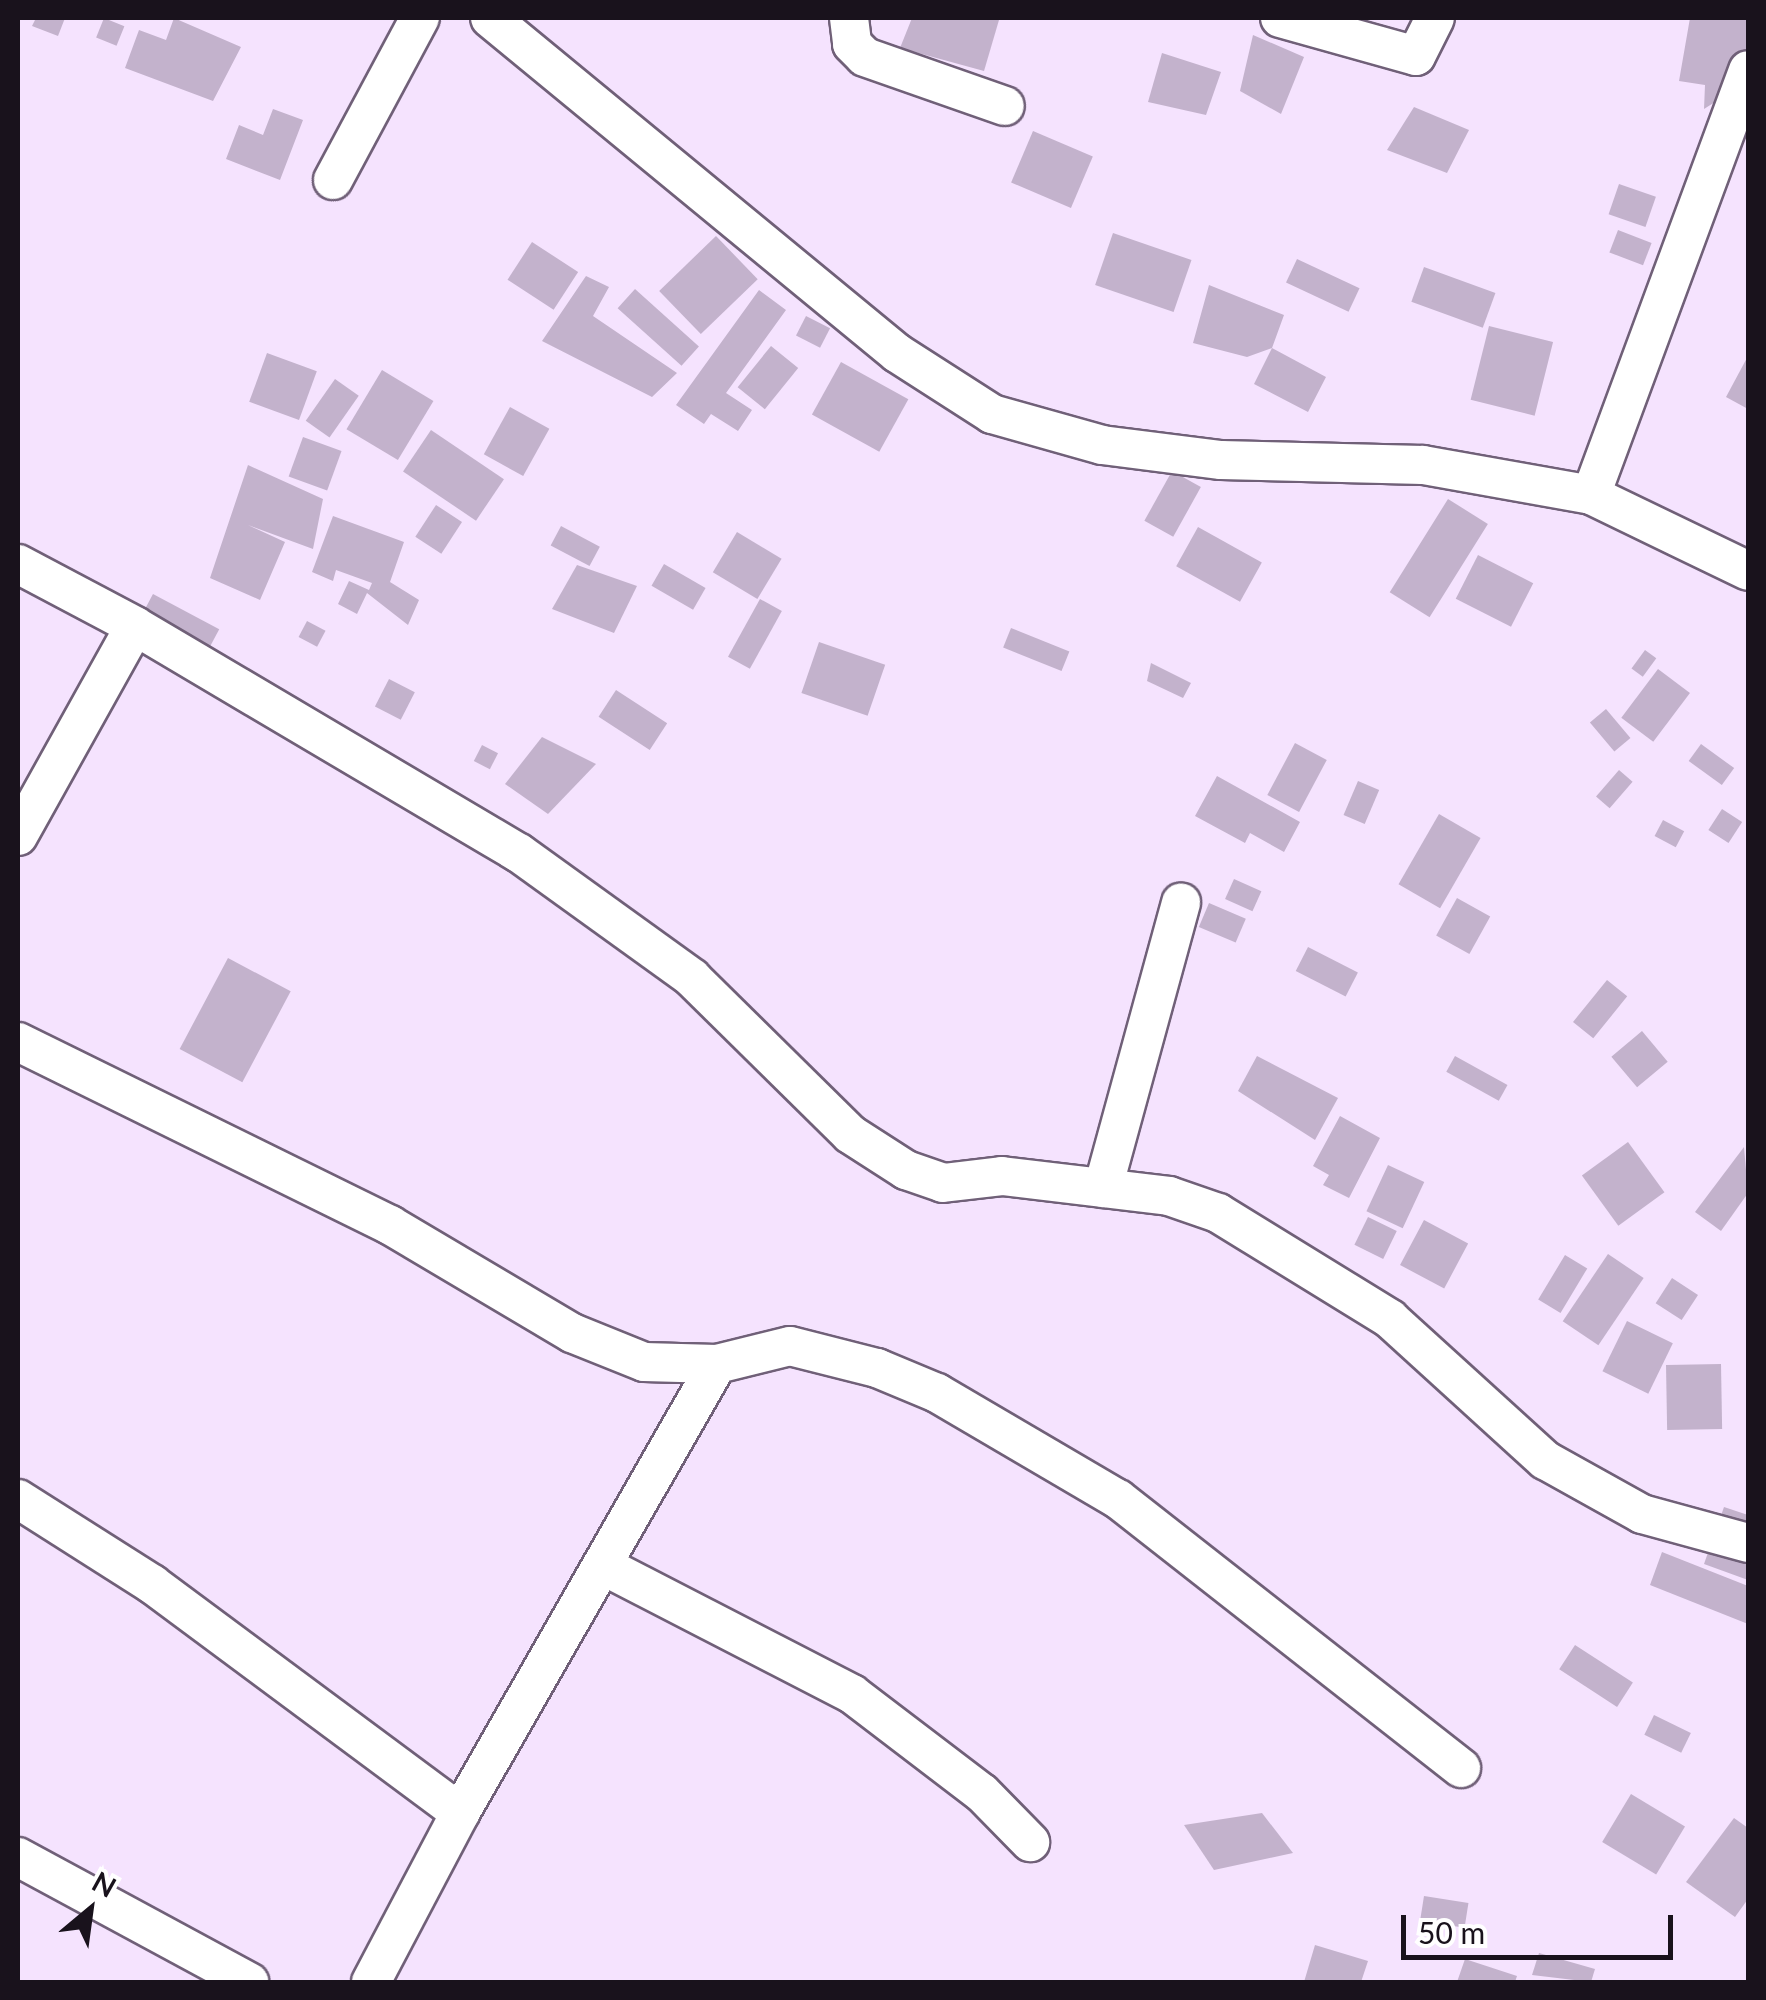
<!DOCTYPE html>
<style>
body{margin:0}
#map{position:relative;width:1766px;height:2000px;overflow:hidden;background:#f5e3fe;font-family:Lato,sans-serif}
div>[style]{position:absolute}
.building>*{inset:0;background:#c3b2cc;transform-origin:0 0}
.roads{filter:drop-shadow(2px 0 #706078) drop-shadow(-2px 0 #706078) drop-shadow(0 2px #706078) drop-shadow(0 -2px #706078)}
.minor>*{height:38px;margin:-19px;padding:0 19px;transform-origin:19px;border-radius:19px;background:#fff}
span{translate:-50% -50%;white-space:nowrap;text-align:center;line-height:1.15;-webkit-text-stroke:8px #fff;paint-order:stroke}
.frame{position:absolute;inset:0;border:20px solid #19121c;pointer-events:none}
.north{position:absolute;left:40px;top:1860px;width:100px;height:100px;-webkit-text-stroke:8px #fff;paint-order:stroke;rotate:29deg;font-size:28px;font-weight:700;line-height:40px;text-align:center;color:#19121c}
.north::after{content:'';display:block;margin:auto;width:35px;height:45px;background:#19121c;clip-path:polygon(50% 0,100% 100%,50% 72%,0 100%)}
.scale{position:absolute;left:1401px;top:1915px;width:272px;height:45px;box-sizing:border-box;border:5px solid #19121c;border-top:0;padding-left:12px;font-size:30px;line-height:35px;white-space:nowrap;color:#19121c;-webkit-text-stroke:8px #fff;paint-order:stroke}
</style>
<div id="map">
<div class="building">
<i style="clip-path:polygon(36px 18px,65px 18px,58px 36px,32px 26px)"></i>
<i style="left:104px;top:18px;width:22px;height:21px;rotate:22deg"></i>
<i style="clip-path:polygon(174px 18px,241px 47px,213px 101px,125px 68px,139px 30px,166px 40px)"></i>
<i style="clip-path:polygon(912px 18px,999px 20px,984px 71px,900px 48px)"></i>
<i style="clip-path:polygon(1690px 18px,1748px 18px,1748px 59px,1737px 88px,1704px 109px,1705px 85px,1679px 81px)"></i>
<i style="clip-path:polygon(1253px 35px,1304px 57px,1281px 114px,1240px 91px)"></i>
<i style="clip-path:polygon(1162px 53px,1221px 72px,1206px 115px,1148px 102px)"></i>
<i style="clip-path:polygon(1414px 107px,1469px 130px,1447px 173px,1387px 150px)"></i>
<i style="clip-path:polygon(273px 109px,303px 120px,280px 180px,226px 159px,239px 125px,263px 135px)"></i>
<i style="left:1033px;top:131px;width:65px;height:56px;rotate:23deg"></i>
<i style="left:1619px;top:184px;width:39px;height:32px;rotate:19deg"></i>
<i style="left:1618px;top:230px;width:36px;height:24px;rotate:21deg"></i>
<i style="left:1113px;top:233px;width:83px;height:55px;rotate:19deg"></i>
<i style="left:716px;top:236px;width:60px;height:79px;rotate:46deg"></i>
<i style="left:532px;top:242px;width:55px;height:45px;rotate:33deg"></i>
<i style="left:1297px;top:259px;width:69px;height:26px;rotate:25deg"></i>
<i style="left:1424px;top:267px;width:76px;height:37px;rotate:20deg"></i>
<i style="clip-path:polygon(586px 276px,609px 287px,593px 316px,677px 373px,652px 397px,542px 341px)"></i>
<i style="clip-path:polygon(1209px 285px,1284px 315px,1272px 348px,1326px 377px,1308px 412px,1254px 384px,1272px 348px,1247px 357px,1193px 343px)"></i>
<i style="left:635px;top:289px;width:86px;height:26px;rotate:42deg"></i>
<i style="clip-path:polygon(759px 290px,786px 310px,726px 393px,752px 410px,738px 431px,711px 414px,704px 424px,676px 405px)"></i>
<i style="left:806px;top:316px;width:27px;height:22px;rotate:27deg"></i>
<i style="left:1489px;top:326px;width:66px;height:76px;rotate:14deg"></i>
<i style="left:771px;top:346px;width:35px;height:53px;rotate:39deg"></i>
<i style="left:267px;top:353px;width:53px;height:52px;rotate:20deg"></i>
<i style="clip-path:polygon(1748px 356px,1748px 409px,1726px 397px)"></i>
<i style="left:841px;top:362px;width:77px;height:60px;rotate:29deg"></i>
<i style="left:382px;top:370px;width:60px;height:69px;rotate:31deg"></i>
<i style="left:335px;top:379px;width:29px;height:51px;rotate:35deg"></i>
<i style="left:510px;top:407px;width:45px;height:54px;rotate:29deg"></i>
<i style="left:431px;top:430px;width:88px;height:50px;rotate:34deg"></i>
<i style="left:303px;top:437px;width:41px;height:42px;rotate:20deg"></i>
<i style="clip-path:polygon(248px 465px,323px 499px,313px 549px,248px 525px,285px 542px,260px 600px,210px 578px)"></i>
<i style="left:1172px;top:471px;width:33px;height:57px;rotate:29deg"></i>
<i style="left:1448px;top:499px;width:47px;height:110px;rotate:32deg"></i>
<i style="left:436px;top:505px;width:31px;height:38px;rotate:33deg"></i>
<i style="clip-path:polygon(333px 516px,404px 542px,390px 582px,419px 600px,408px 625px,367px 593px,357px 614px,338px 604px,349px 581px,369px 590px,372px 583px,336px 570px,333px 581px,312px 572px)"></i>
<i style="left:561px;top:526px;width:44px;height:22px;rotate:28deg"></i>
<i style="left:1198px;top:527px;width:73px;height:45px;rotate:29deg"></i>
<i style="left:737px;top:532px;width:52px;height:47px;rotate:31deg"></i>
<i style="left:1478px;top:555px;width:62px;height:49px;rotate:27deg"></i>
<i style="left:664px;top:564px;width:48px;height:25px;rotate:30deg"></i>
<i style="clip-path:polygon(577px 565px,637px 586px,614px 633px,552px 609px)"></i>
<i style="left:153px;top:594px;width:75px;height:57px;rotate:28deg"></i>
<i style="left:760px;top:599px;width:25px;height:66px;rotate:29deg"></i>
<i style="left:307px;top:621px;width:21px;height:18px;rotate:28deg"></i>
<i style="left:1011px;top:628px;width:63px;height:21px;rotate:22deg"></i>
<i style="left:819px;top:642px;width:70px;height:54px;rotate:19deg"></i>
<i style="left:1645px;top:650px;width:14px;height:23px;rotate:36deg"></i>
<i style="clip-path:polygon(1151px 663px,1191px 683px,1183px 698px,1147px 681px)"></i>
<i style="left:1658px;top:669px;width:40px;height:61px;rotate:37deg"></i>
<i style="left:389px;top:679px;width:29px;height:31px;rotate:27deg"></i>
<i style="left:616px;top:690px;width:61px;height:32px;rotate:33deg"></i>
<i style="left:1606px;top:709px;width:38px;height:21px;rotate:50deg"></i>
<i style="clip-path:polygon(542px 737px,596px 764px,548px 814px,505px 784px)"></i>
<i style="left:1295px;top:743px;width:36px;height:59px;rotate:28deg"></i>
<i style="left:1701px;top:744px;width:41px;height:21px;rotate:36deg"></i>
<i style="left:482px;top:745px;width:18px;height:18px;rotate:27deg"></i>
<i style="left:1619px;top:770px;width:18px;height:35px;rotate:41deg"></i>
<i style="clip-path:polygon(1217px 776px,1300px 822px,1284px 852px,1250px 833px,1245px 843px,1195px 816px)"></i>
<i style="left:1358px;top:781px;width:23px;height:37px;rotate:23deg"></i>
<i style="left:1722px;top:809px;width:24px;height:25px;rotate:33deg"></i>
<i style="left:1439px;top:814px;width:48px;height:81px;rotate:30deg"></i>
<i style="left:1663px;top:820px;width:24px;height:18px;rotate:28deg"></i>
<i style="left:1234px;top:879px;width:30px;height:22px;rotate:24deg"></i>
<i style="left:1457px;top:898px;width:38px;height:43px;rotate:29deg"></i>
<i style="left:1209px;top:903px;width:40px;height:26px;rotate:23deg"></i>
<i style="left:1308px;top:947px;width:56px;height:27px;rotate:27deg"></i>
<i style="left:228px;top:958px;width:71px;height:103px;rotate:28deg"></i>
<i style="left:1607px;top:980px;width:26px;height:54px;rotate:39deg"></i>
<i style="left:1642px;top:1031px;width:40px;height:40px;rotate:50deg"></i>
<i style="clip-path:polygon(1257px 1056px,1338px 1098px,1315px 1140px,1238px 1091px)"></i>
<i style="left:1455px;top:1056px;width:60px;height:18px;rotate:29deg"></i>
<i style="clip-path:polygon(1340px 1116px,1380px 1138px,1349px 1198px,1323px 1185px,1329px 1175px,1313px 1166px)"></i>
<i style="left:1628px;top:1142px;width:62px;height:57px;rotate:54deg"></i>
<i style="clip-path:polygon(1744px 1147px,1748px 1193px,1721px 1231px,1695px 1212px)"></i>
<i style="left:1388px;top:1165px;width:40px;height:51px;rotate:25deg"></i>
<i style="left:1368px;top:1217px;width:32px;height:31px;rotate:26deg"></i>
<i style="left:1424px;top:1220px;width:50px;height:51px;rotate:28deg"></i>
<i style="left:1608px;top:1254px;width:43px;height:81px;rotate:34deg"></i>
<i style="left:1565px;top:1255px;width:26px;height:52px;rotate:31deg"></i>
<i style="left:1672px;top:1278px;width:31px;height:30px;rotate:33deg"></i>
<i style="left:1627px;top:1321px;width:51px;height:56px;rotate:26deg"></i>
<i style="left:1721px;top:1364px;width:65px;height:55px;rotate:89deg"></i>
<i style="clip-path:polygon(1724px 1507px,1748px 1515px,1748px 1580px,1704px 1564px)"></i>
<i style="clip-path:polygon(1662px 1552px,1748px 1586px,1748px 1624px,1650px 1585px)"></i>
<i style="left:1575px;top:1645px;width:69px;height:29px;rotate:33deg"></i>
<i style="left:1654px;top:1715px;width:41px;height:22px;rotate:26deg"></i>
<i style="left:1631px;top:1794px;width:63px;height:56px;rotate:31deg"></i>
<i style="clip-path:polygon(1262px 1813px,1293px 1853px,1214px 1870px,1184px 1825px)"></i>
<i style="clip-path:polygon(1734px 1818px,1748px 1828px,1748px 1899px,1735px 1917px,1686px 1882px)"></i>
<i style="left:1424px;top:1896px;width:45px;height:25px;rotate:9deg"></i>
<i style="clip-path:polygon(1315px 1945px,1368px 1961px,1361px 1982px,1304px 1982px)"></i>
<i style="clip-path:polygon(1539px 1953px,1595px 1969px,1591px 1982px,1532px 1975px)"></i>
<i style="clip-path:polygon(1465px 1959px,1517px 1976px,1515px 1982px,1457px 1982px)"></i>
</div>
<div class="roads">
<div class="minor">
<i style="left:490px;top:18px;width:527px;rotate:39.46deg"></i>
<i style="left:897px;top:353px;width:113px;rotate:32.7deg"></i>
<i style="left:992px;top:414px;width:114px;rotate:15.7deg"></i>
<i style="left:1102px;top:445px;width:120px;rotate:7.2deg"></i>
<i style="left:1221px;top:460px;width:202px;rotate:1.4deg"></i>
<i style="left:1423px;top:465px;width:171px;rotate:10.1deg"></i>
<i style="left:1591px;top:495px;width:174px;rotate:25.8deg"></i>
<i style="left:849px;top:18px;width:26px;rotate:83deg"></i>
<i style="left:852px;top:44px;width:18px;rotate:45deg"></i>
<i style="left:865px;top:57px;width:148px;rotate:19.3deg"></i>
<i style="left:1280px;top:18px;width:141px;rotate:15.6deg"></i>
<i style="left:1416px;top:56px;width:42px;rotate:-63.4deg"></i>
<i style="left:333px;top:180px;width:184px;rotate:-61.8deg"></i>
<i style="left:1591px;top:495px;width:453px;rotate:-69.7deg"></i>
<i style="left:18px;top:564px;width:132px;rotate:27.9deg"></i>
<i style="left:135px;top:626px;width:446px;rotate:30.6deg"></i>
<i style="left:519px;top:853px;width:213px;rotate:35.8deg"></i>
<i style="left:692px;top:978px;width:222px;rotate:44.6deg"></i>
<i style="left:850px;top:1134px;width:67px;rotate:32.7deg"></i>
<i style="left:906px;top:1170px;width:39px;rotate:19deg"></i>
<i style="left:943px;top:1183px;width:59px;rotate:-6.8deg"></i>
<i style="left:1002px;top:1176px;width:168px;rotate:6.8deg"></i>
<i style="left:1169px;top:1196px;width:52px;rotate:19.1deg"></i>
<i style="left:1218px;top:1213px;width:202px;rotate:31.6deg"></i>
<i style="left:1390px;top:1319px;width:210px;rotate:42.3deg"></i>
<i style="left:1545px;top:1460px;width:111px;rotate:29.1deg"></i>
<i style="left:1642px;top:1514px;width:110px;rotate:15.3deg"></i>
<i style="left:18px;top:836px;width:240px;rotate:-60.9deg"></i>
<i style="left:18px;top:1042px;width:415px;rotate:26.2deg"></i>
<i style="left:390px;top:1225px;width:212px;rotate:30.7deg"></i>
<i style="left:572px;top:1333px;width:78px;rotate:21.9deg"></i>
<i style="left:644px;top:1362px;width:73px;rotate:1.6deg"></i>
<i style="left:717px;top:1364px;width:75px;rotate:-13.9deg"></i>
<i style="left:790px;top:1346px;width:90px;rotate:14.2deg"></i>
<i style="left:877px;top:1368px;width:65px;rotate:22.6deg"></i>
<i style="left:937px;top:1393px;width:210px;rotate:30.4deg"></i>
<i style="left:1118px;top:1499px;width:436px;rotate:38.1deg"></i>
<i style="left:1103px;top:1188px;width:296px;rotate:-74.7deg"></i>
<i style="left:18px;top:1499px;width:159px;rotate:32.4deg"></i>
<i style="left:152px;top:1584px;width:384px;rotate:36.6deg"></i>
<i style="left:604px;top:1566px;width:279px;rotate:27.3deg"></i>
<i style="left:852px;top:1694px;width:163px;rotate:37.3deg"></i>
<i style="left:982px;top:1793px;width:69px;rotate:45.6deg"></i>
<i style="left:18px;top:1857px;width:263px;rotate:28.4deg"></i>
<i style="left:371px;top:1982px;width:191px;rotate:-62.2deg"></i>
<i style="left:460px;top:1813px;width:517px;rotate:-60.21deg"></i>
</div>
</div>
<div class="frame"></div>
<div class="north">N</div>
<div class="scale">50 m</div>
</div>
